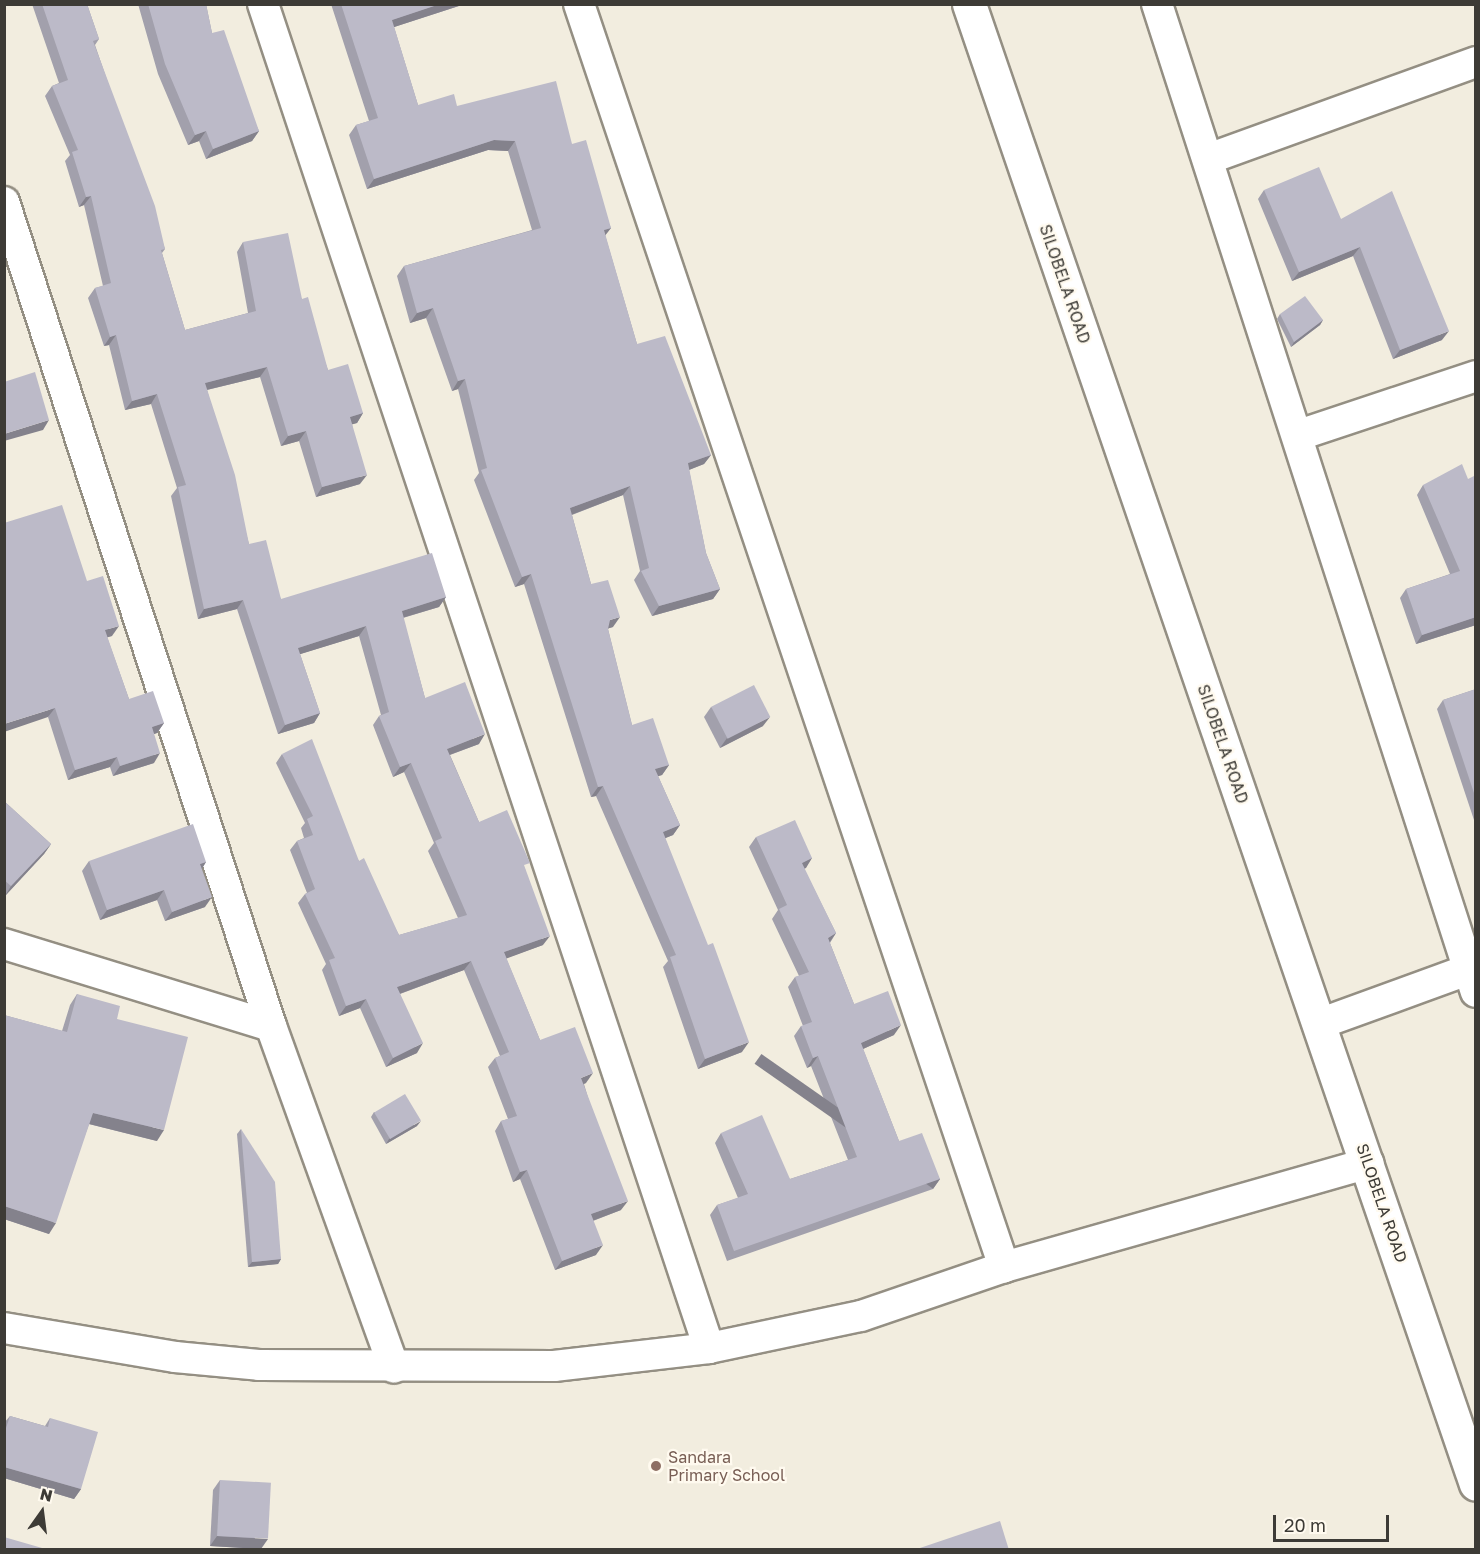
<!DOCTYPE html>
<style>
body{margin:0}
#map{position:relative;width:1480px;height:1554px;overflow:hidden;background:#f2eddf;font-family:"Golos Text",sans-serif}
div>[style]{position:absolute}
.roads{filter:drop-shadow(2px 0 #948f83) drop-shadow(-2px 0 #948f83) drop-shadow(0 2px #948f83) drop-shadow(0 -2px #948f83)}
.street>*{height:30px;margin:-15px;padding:0 15px;transform-origin:15px;border-radius:15px;background:#fff}
.secondary>*{height:33px;margin:-16.5px;padding:0 16.5px;transform-origin:16.5px;border-radius:16.5px;background:#fff}
.wall>*{inset:0;background:#a2a0ac}
.shaded-wall>*{inset:0;background:#84828c;transform-origin:0 0}
.building>*{inset:0;background:#bcbac8;transform-origin:0 0}
.dots>*{width:16px;height:16px;translate:-50% -50%;box-sizing:border-box;border:3px solid #fffaef;border-radius:50%}
span{translate:-50% -50%;white-space:nowrap;text-align:center;line-height:1.15;-webkit-text-stroke:4.5px #fffaef;paint-order:stroke}
.street-label{font-size:16px;color:#3d3b36}
.education-label{font-size:16px;color:#785e54}
.left{translate:0 -50%;text-align:left}
.frame{position:absolute;inset:0;border:6px solid #3d3b36;pointer-events:none}
.north{position:absolute;left:12px;top:1482px;width:60px;height:60px;-webkit-text-stroke:4px #fffaef;paint-order:stroke;rotate:14deg;font-size:16px;font-weight:700;line-height:24px;text-align:center;color:#3d3b36}
.north::after{content:'';display:block;margin:auto;width:21px;height:27px;background:#3d3b36;clip-path:polygon(50% 0,100% 100%,50% 72%,0 100%)}
.scale{position:absolute;left:1273px;top:1515px;width:116px;height:27px;box-sizing:border-box;border:3px solid #3d3b36;border-top:0;padding-left:8px;font-size:18px;line-height:21px;white-space:nowrap;color:#3d3b36;-webkit-text-stroke:4px #fffaef;paint-order:stroke}
</style>
<div id="map">
<div class="roads">
<div class="street">
<i style="left:263px;top:4px;width:1416px;rotate:71.64deg"></i>
<i style="left:579px;top:4px;width:1333px;rotate:71.4deg"></i>
<i style="left:1157px;top:4px;width:1038px;rotate:72.11deg"></i>
<i style="left:1208px;top:159px;width:285px;rotate:-19.9deg"></i>
<i style="left:4px;top:202px;width:866px;rotate:72.05deg"></i>
<i style="left:271px;top:1026px;width:363px;rotate:70.2deg"></i>
<i style="left:1299px;top:435px;width:187px;rotate:-18.4deg"></i>
<i style="left:4px;top:944px;width:279px;rotate:17.1deg"></i>
<i style="left:1319px;top:1024px;width:167px;rotate:-20deg"></i>
<i style="left:4px;top:1328px;width:173px;rotate:9.6deg"></i>
<i style="left:175px;top:1357px;width:84px;rotate:5.4deg"></i>
<i style="left:259px;top:1365px;width:295px;rotate:0.2deg"></i>
<i style="left:554px;top:1366px;width:156px;rotate:-6.6deg"></i>
<i style="left:709px;top:1348px;width:155px;rotate:-11.9deg"></i>
<i style="left:861px;top:1316px;width:151px;rotate:-18.9deg"></i>
<i style="left:1004px;top:1267px;width:379px;rotate:-15.9deg"></i>
</div>
<div class="secondary">
<i style="left:969px;top:4px;width:1564px;rotate:71.09deg"></i>
</div>
</div>
<div class="wall">
<i style="clip-path:polygon(32px 4px,87px 4px,99px 39px,95px 45px,165px 249px,162px 253px,185px 330px,248px 313px,237px 252px,243px 242px,302px 299px,328px 370px,363px 413px,357px 423px,352px 424px,360px 484px,316px 497px,299px 441px,281px 446px,260px 377px,207px 390px,249px 544px,281px 599px,446px 597px,439px 607px,403px 618px,425px 698px,479px 744px,450px 755px,479px 822px,525px 869px,543px 945px,506px 958px,540px 1040px,586px 1083px,584px 1084px,621px 1210px,593px 1221px,596px 1255px,555px 1270px,520px 1179px,513px 1182px,495px 1131px,501px 1121px,508px 1119px,488px 1067px,495px 1058px,500px 1056px,464px 970px,400px 994px,417px 1053px,386px 1067px,360px 1008px,339px 1016px,322px 970px,326px 964px,298px 903px,305px 894px,307px 893px,290px 850px,297px 841px,304px 838px,301px 828px,305px 823px,276px 763px,282px 754px,359px 861px,399px 935px,458px 918px,428px 851px,434px 843px,404px 772px,393px 777px,373px 725px,379px 716px,381px 715px,359px 636px,300px 654px,320px 713px,314px 723px,278px 734px,237px 609px,198px 619px,171px 496px,177px 488px,151px 404px,125px 410px,109px 345px,104px 346px,88px 298px,95px 288px,103px 286px,84px 205px,79px 207px,65px 161px,70px 155px,45px 96px,52px 86px,59px 83px)"></i>
<i style="clip-path:polygon(138px 4px,206px 4px,212px 33px,259px 131px,252px 141px,206px 159px,199px 141px,188px 145px,158px 74px)"></i>
<i style="clip-path:polygon(331px 4px,465px 4px,394px 27px,418px 105px,457px 106px,572px 144px,611px 228px,605px 235px,637px 344px,711px 455px,704px 464px,689px 470px,706px 553px,720px 589px,713px 599px,652px 616px,634px 580px,640px 571px,623px 495px,572px 515px,591px 584px,613px 627px,609px 628px,608px 629px,632px 725px,669px 765px,662px 775px,658px 776px,680px 825px,673px 835px,665px 838px,742px 1052px,698px 1069px,663px 967px,668px 961px,596px 796px,591px 797px,524px 584px,515px 587px,474px 480px,479px 473px,458px 389px,452px 391px,426px 318px,410px 323px,397px 276px,404px 266px,532px 230px,508px 151px,488px 150px,367px 189px,349px 135px,356px 125px,369px 121px)"></i>
<i style="clip-path:polygon(1264px 190px,1341px 219px,1442px 340px,1393px 359px,1353px 256px,1292px 281px,1258px 199px)"></i>
<i style="clip-path:polygon(1280px 314px,1323px 320px,1320px 325px,1291px 347px,1277px 319px)"></i>
<i style="clip-path:polygon(1468px 479px,1476px 625px,1416px 644px,1400px 598px,1406px 589px,1450px 574px,1417px 495px,1423px 485px)"></i>
<i style="clip-path:polygon(87px 581px,112px 636px,107px 637px,129px 699px,164px 723px,157px 733px,154px 734px,154px 763px,113px 776px,110px 767px,68px 780px,48px 717px)"></i>
<i style="clip-path:polygon(1476px 689px,1476px 826px,1437px 709px,1443px 700px)"></i>
<i style="clip-path:polygon(711px 707px,763px 726px,720px 748px,704px 717px)"></i>
<i style="clip-path:polygon(4px 801px,51px 844px,44px 854px,5px 896px)"></i>
<i style="clip-path:polygon(756px 837px,812px 858px,804px 869px,836px 933px,830px 943px,854px 1004px,894px 1035px,863px 1049px,899px 1141px,940px 1179px,933px 1189px,727px 1261px,710px 1215px,717px 1205px,738px 1198px,715px 1143px,721px 1133px,790px 1179px,848px 1160px,811px 1066px,807px 1068px,794px 1036px,801px 1026px,803px 1026px,788px 987px,795px 977px,799px 976px,772px 919px,778px 910px,749px 847px)"></i>
<i style="clip-path:polygon(89px 861px,206px 862px,201px 869px,205px 907px,165px 921px,157px 900px,100px 920px,82px 871px)"></i>
<i style="clip-path:polygon(77px 994px,117px 1019px,157px 1141px,89px 1124px,49px 1234px,4px 1219px,4px 1015px,62px 1031px,70px 1005px)"></i>
<i style="clip-path:polygon(374px 1112px,417px 1126px,386px 1144px,371px 1117px)"></i>
<i style="clip-path:polygon(241px 1129px,281px 1259px,278px 1264px,248px 1267px,237px 1134px)"></i>
<i style="clip-path:polygon(10px 1416px,45px 1426px,50px 1418px,81px 1489px,74px 1499px,4px 1478px,4px 1423px)"></i>
<i style="clip-path:polygon(220px 1480px,261px 1549px,210px 1546px,213px 1490px)"></i>
</div>
<div class="shaded-wall">
<i style="clip-path:polygon(440px 4px,465px 4px,385px 30px,392px 20px)"></i>
<i style="clip-path:polygon(206px 131px,199px 141px,188px 145px,195px 135px)"></i>
<i style="clip-path:polygon(259px 131px,252px 141px,206px 159px,213px 149px)"></i>
<i style="clip-path:polygon(494px 140px,515px 141px,508px 151px,488px 150px,367px 189px,374px 179px)"></i>
<i style="clip-path:polygon(91px 196px,84px 205px,79px 207px,86px 197px)"></i>
<i style="clip-path:polygon(611px 228px,604px 237px,604px 230px)"></i>
<i style="clip-path:polygon(1360px 247px,1353px 256px,1292px 281px,1299px 272px)"></i>
<i style="clip-path:polygon(433px 308px,426px 318px,410px 323px,417px 313px)"></i>
<i style="clip-path:polygon(1323px 320px,1320px 325px,1291px 347px,1294px 342px)"></i>
<i style="clip-path:polygon(1449px 331px,1442px 340px,1393px 359px,1400px 350px)"></i>
<i style="clip-path:polygon(116px 335px,109px 345px,104px 346px,110px 337px)"></i>
<i style="clip-path:polygon(267px 367px,260px 377px,198px 392px,205px 383px)"></i>
<i style="clip-path:polygon(465px 379px,458px 389px,452px 391px,458px 381px)"></i>
<i style="clip-path:polygon(157px 394px,151px 404px,125px 410px,132px 401px)"></i>
<i style="clip-path:polygon(363px 413px,357px 423px,343px 427px,350px 417px)"></i>
<i style="clip-path:polygon(49px 420px,43px 430px,4px 441px,4px 434px)"></i>
<i style="clip-path:polygon(306px 431px,299px 441px,281px 446px,288px 436px)"></i>
<i style="clip-path:polygon(711px 455px,704px 464px,681px 473px,688px 463px)"></i>
<i style="clip-path:polygon(367px 475px,360px 484px,316px 497px,322px 487px)"></i>
<i style="clip-path:polygon(630px 486px,623px 495px,563px 518px,570px 508px)"></i>
<i style="clip-path:polygon(531px 574px,524px 584px,515px 587px,522px 577px)"></i>
<i style="clip-path:polygon(720px 589px,713px 599px,652px 616px,659px 606px)"></i>
<i style="clip-path:polygon(446px 597px,439px 607px,395px 620px,402px 611px)"></i>
<i style="clip-path:polygon(243px 600px,237px 609px,198px 619px,204px 609px)"></i>
<i style="clip-path:polygon(620px 617px,613px 627px,603px 630px,610px 620px)"></i>
<i style="clip-path:polygon(1476px 617px,1476px 625px,1416px 644px,1422px 635px)"></i>
<i style="clip-path:polygon(119px 626px,112px 636px,98px 640px,105px 630px)"></i>
<i style="clip-path:polygon(366px 626px,359px 636px,291px 657px,298px 648px)"></i>
<i style="clip-path:polygon(55px 708px,48px 717px,4px 732px,4px 724px)"></i>
<i style="clip-path:polygon(320px 713px,314px 723px,278px 734px,285px 725px)"></i>
<i style="clip-path:polygon(770px 717px,763px 726px,720px 748px,727px 738px)"></i>
<i style="clip-path:polygon(164px 723px,157px 733px,145px 737px,152px 727px)"></i>
<i style="clip-path:polygon(485px 734px,479px 744px,441px 758px,447px 749px)"></i>
<i style="clip-path:polygon(160px 753px,154px 763px,113px 776px,120px 766px)"></i>
<i style="clip-path:polygon(117px 757px,110px 767px,68px 780px,75px 770px)"></i>
<i style="clip-path:polygon(411px 763px,404px 772px,393px 777px,400px 767px)"></i>
<i style="clip-path:polygon(669px 765px,662px 775px,649px 779px,655px 769px)"></i>
<i style="clip-path:polygon(603px 786px,596px 796px,591px 797px,598px 787px)"></i>
<i style="clip-path:polygon(680px 825px,673px 835px,656px 842px,663px 832px)"></i>
<i style="clip-path:polygon(51px 844px,44px 854px,5px 896px,11px 886px)"></i>
<i style="clip-path:polygon(812px 858px,806px 868px,795px 873px,802px 863px)"></i>
<i style="clip-path:polygon(206px 862px,200px 872px,200px 864px)"></i>
<i style="clip-path:polygon(164px 890px,157px 900px,100px 920px,107px 910px)"></i>
<i style="clip-path:polygon(212px 897px,205px 907px,165px 921px,172px 912px)"></i>
<i style="clip-path:polygon(836px 933px,829px 943px,828px 938px)"></i>
<i style="clip-path:polygon(550px 936px,543px 945px,497px 962px,504px 952px)"></i>
<i style="clip-path:polygon(471px 961px,464px 970px,391px 997px,397px 987px)"></i>
<i style="clip-path:polygon(366px 999px,360px 1008px,339px 1016px,346px 1006px)"></i>
<i style="clip-path:polygon(901px 1025px,894px 1035px,854px 1053px,861px 1043px)"></i>
<i style="clip-path:polygon(749px 1042px,742px 1052px,698px 1069px,705px 1059px)"></i>
<i style="clip-path:polygon(423px 1043px,417px 1053px,386px 1067px,393px 1058px)"></i>
<i style="clip-path:polygon(818px 1056px,811px 1066px,807px 1068px,813px 1058px)"></i>
<i style="clip-path:polygon(593px 1073px,586px 1083px,575px 1087px,581px 1078px)"></i>
<i style="clip-path:polygon(93px 1113px,164px 1130px,157px 1141px,85px 1123px)"></i>
<i style="clip-path:polygon(421px 1121px,417px 1126px,386px 1144px,389px 1139px)"></i>
<i style="clip-path:polygon(527px 1170px,520px 1179px,513px 1182px,520px 1172px)"></i>
<i style="left:940px;top:1179px;width:12px;height:218px;rotate:125deg"></i>
<i style="clip-path:polygon(628px 1201px,621px 1210px,584px 1224px,591px 1214px)"></i>
<i style="clip-path:polygon(4px 1206px,56px 1223px,49px 1234px,4px 1219px)"></i>
<i style="clip-path:polygon(603px 1245px,596px 1255px,555px 1270px,562px 1261px)"></i>
<i style="clip-path:polygon(281px 1259px,278px 1264px,248px 1267px,252px 1262px)"></i>
<i style="clip-path:polygon(4px 1467px,81px 1489px,74px 1499px,4px 1478px)"></i>
<i style="clip-path:polygon(217px 1536px,268px 1539px,261px 1549px,210px 1546px)"></i>
</div>
<div class="building">
<i style="clip-path:polygon(42px 4px,87px 4px,99px 39px,93px 41px,155px 206px,165px 249px,161px 250px,185px 330px,256px 311px,243px 242px,288px 233px,302px 299px,308px 297px,328px 370px,348px 364px,363px 413px,350px 417px,367px 475px,322px 487px,306px 431px,288px 436px,267px 367px,205px 383px,235px 475px,249px 544px,266px 540px,281px 599px,432px 553px,446px 597px,402px 611px,425px 698px,465px 682px,485px 734px,447px 749px,479px 822px,507px 810px,530px 863px,524px 865px,550px 936px,504px 952px,540px 1040px,575px 1027px,593px 1073px,581px 1078px,628px 1201px,591px 1214px,603px 1245px,562px 1261px,527px 1170px,520px 1172px,501px 1121px,517px 1116px,495px 1058px,509px 1052px,471px 961px,397px 987px,423px 1043px,393px 1058px,366px 999px,346px 1006px,329px 960px,335px 958px,305px 894px,315px 889px,297px 841px,313px 835px,307px 819px,313px 816px,282px 754px,312px 739px,359px 861px,364px 858px,399px 935px,467px 915px,435px 841px,442px 838px,411px 763px,400px 767px,379px 716px,389px 712px,366px 626px,298px 648px,320px 713px,285px 725px,243px 600px,204px 609px,178px 487px,186px 485px,157px 394px,132px 401px,116px 335px,110px 337px,95px 288px,111px 283px,91px 196px,86px 197px,72px 152px,78px 150px,52px 86px,68px 80px)"></i>
<i style="clip-path:polygon(148px 4px,206px 4px,212px 33px,224px 30px,259px 131px,213px 149px,206px 131px,195px 135px,165px 64px)"></i>
<i style="clip-path:polygon(341px 4px,440px 4px,392px 20px,418px 105px,454px 94px,457px 106px,556px 81px,572px 144px,586px 140px,611px 228px,604px 230px,637px 344px,665px 336px,711px 455px,688px 463px,706px 553px,720px 589px,659px 606px,641px 571px,649px 568px,630px 486px,570px 508px,591px 584px,608px 580px,620px 617px,610px 620px,608px 629px,632px 725px,653px 718px,669px 765px,655px 769px,680px 825px,663px 832px,708px 945px,713px 943px,749px 1042px,705px 1059px,670px 957px,676px 955px,603px 786px,598px 787px,531px 574px,522px 577px,481px 470px,487px 468px,465px 379px,458px 381px,433px 308px,417px 313px,404px 266px,541px 228px,515px 141px,494px 140px,374px 179px,356px 125px,378px 118px)"></i>
<i style="clip-path:polygon(1319px 167px,1341px 219px,1392px 191px,1449px 331px,1400px 350px,1360px 247px,1299px 272px,1264px 190px)"></i>
<i style="clip-path:polygon(1305px 296px,1323px 320px,1294px 342px,1280px 314px)"></i>
<i style="clip-path:polygon(35px 372px,49px 420px,4px 434px,4px 382px)"></i>
<i style="clip-path:polygon(1462px 464px,1468px 479px,1476px 475px,1476px 617px,1422px 635px,1406px 589px,1460px 571px,1423px 485px)"></i>
<i style="clip-path:polygon(62px 505px,87px 581px,103px 576px,119px 626px,105px 630px,129px 699px,153px 691px,164px 723px,152px 727px,160px 753px,120px 766px,117px 757px,75px 770px,55px 708px,4px 724px,4px 523px)"></i>
<i style="left:754px;top:685px;width:36px;height:48px;rotate:63deg"></i>
<i style="clip-path:polygon(1476px 689px,1476px 799px,1443px 700px)"></i>
<i style="clip-path:polygon(4px 801px,51px 844px,11px 886px,4px 880px)"></i>
<i style="clip-path:polygon(795px 820px,812px 858px,802px 863px,836px 933px,828px 938px,854px 1004px,888px 991px,901px 1025px,861px 1043px,899px 1141px,922px 1133px,940px 1179px,734px 1251px,717px 1205px,748px 1194px,721px 1133px,762px 1115px,790px 1179px,857px 1157px,818px 1056px,813px 1058px,801px 1026px,812px 1022px,795px 977px,809px 972px,779px 909px,787px 905px,756px 837px)"></i>
<i style="clip-path:polygon(193px 824px,206px 862px,200px 864px,212px 897px,172px 912px,164px 890px,107px 910px,89px 861px)"></i>
<i style="clip-path:polygon(77px 994px,120px 1006px,117px 1019px,188px 1037px,164px 1130px,93px 1113px,56px 1223px,4px 1206px,4px 1015px,67px 1032px)"></i>
<i style="left:405px;top:1094px;width:31px;height:36px;rotate:59deg"></i>
<i style="clip-path:polygon(241px 1129px,275px 1182px,281px 1259px,252px 1262px)"></i>
<i style="clip-path:polygon(10px 1416px,48px 1427px,50px 1418px,98px 1432px,81px 1489px,4px 1467px,4px 1434px)"></i>
<i style="left:220px;top:1480px;width:51px;height:56px;rotate:3deg"></i>
<i style="clip-path:polygon(1000px 1521px,1009px 1550px,914px 1550px)"></i>
<i style="clip-path:polygon(4px 1537px,49px 1550px,4px 1550px)"></i>
</div>
<div class="dots">
<i style="left:656px;top:1466px;background:#8d6e63"></i>
</div>
<div class="street-label">
<span style="left:1065px;top:284px;rotate:71deg">SILOBELA ROAD</span>
<span style="left:1223px;top:744px;rotate:71deg">SILOBELA ROAD</span>
<span style="left:1382px;top:1203px;rotate:71deg">SILOBELA ROAD</span>
</div>
<div class="education-label">
<span class="left" style="left:668px;top:1466px">Sandara<br>Primary School</span>
</div>
<div class="frame"></div>
<div class="north">N</div>
<div class="scale">20 m</div>
</div>
